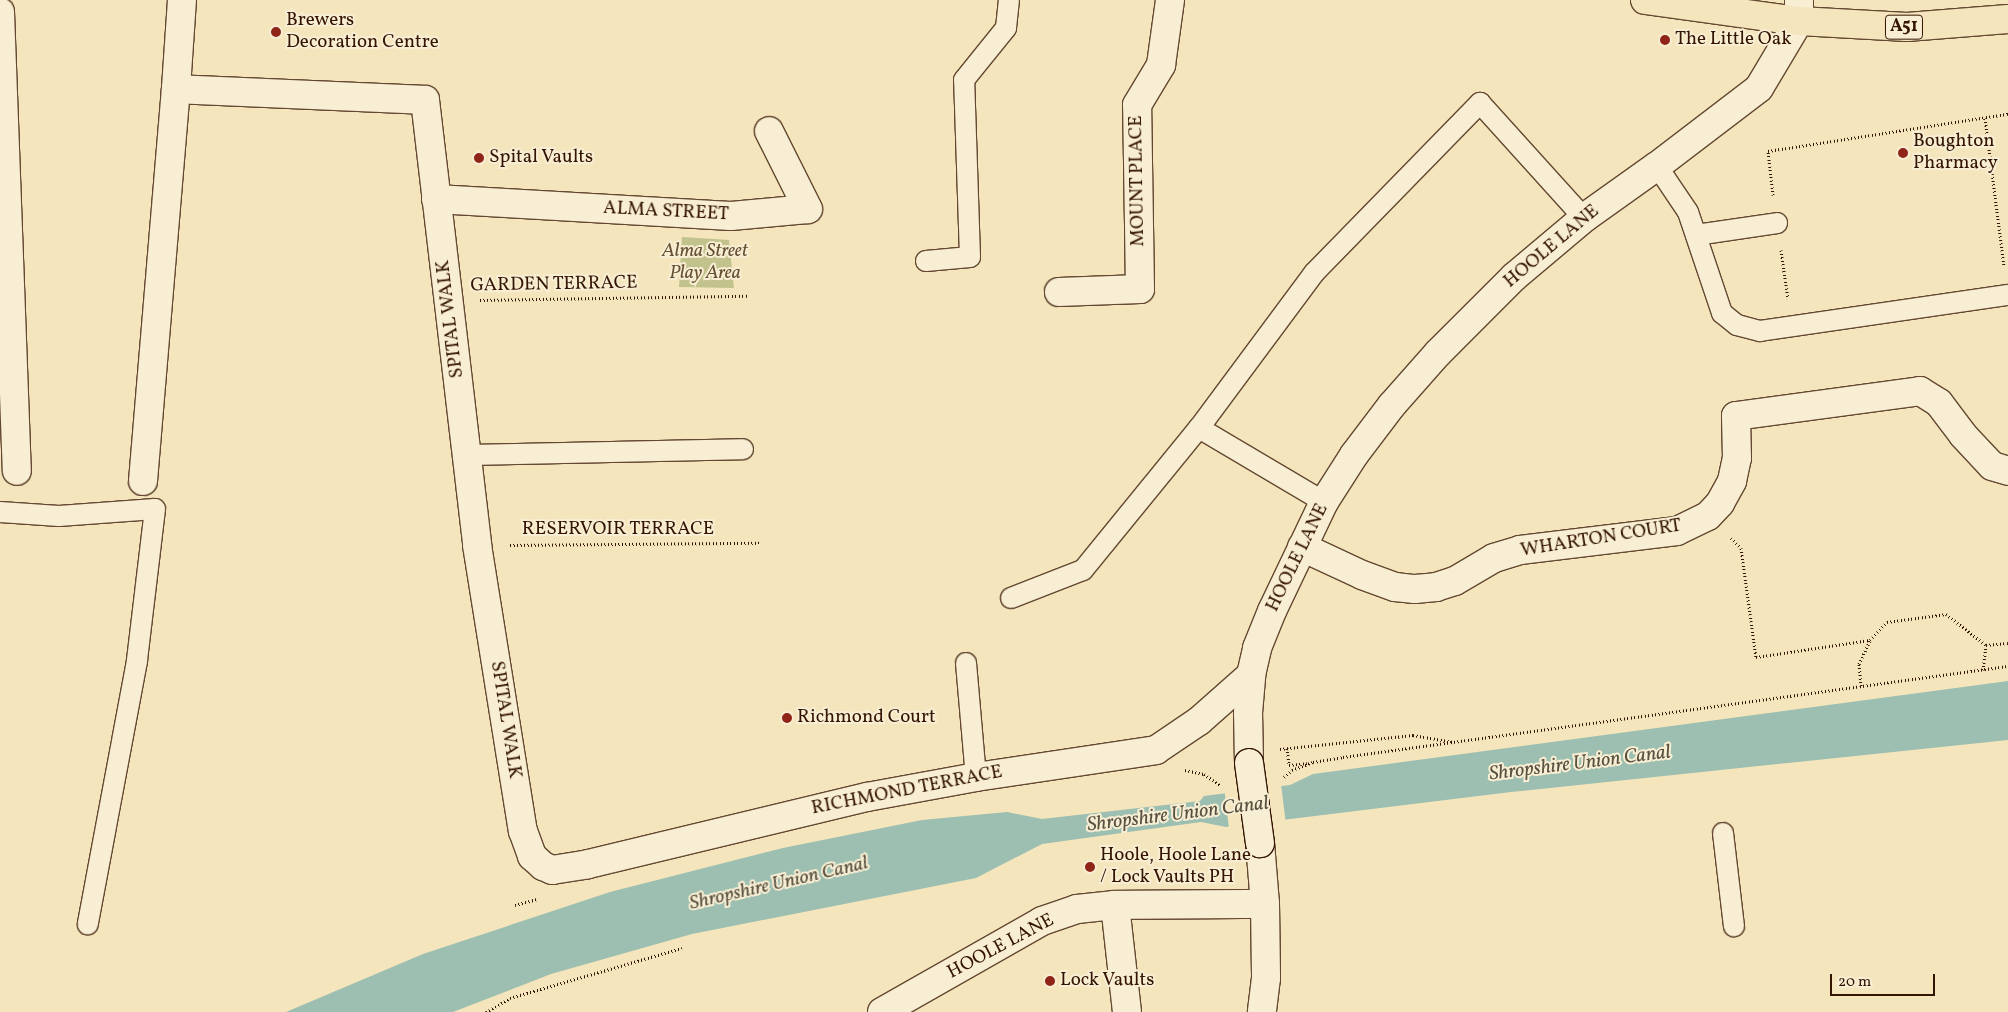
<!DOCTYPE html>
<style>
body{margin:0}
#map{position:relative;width:2008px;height:1012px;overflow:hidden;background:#f4e5bc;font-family:Vollkorn,serif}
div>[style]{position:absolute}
.green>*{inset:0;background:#c2c28c}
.water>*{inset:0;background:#9cbfb1}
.pier>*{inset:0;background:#f4e5bc;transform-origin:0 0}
.path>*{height:3px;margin-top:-1.5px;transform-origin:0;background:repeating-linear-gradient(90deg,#341403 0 1px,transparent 0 3.5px)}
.roads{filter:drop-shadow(1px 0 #644831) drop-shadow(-1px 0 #644831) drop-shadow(0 1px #644831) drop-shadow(0 -1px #644831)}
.lane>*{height:20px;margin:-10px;padding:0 10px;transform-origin:10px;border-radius:10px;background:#f8eed3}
.street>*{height:28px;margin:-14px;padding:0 14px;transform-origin:14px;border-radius:14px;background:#f8eed3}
.secondary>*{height:28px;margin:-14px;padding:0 14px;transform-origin:14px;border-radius:14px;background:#f8eed3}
.highway>*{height:28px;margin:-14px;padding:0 14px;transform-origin:14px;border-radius:14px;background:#f4e5bc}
.bridges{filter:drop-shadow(1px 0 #341403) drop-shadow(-1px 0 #341403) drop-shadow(0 1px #341403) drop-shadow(0 -1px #341403)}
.secondary-bridge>*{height:28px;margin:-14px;padding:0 14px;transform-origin:14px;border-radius:14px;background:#f8eed3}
.dots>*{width:14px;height:14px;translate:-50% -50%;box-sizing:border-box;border:2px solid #f8eed3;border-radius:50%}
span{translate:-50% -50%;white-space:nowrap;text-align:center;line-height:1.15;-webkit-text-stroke:4px #f8eed3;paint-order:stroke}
.shield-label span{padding:1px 4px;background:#f8eed3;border:1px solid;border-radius:4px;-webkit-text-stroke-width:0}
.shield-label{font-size:18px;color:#341403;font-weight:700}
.poi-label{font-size:19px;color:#341403}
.left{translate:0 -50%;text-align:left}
.street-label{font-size:19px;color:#341403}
.park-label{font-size:19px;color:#665133;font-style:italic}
.water-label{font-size:20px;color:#585040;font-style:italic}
.scale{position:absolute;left:1830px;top:974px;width:105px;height:22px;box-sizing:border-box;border:2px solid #341403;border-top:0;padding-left:6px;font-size:15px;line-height:18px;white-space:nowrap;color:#341403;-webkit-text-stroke:4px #f8eed3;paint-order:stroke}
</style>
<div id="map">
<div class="green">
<i style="clip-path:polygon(682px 237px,729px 240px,734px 288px,679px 287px)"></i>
</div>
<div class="water">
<i style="clip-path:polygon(2008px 681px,2008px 740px,1511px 792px,1226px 827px,1201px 822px,1042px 844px,976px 878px,692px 934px,551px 974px,453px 1012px,286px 1012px,423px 954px,610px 892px,783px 848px,922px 820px,1007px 812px,1042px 819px,1200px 801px,1204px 796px,1290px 785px,1313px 774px)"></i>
</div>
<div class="pier">
<i style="left:1281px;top:784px;width:38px;height:57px;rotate:83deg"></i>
</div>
<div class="path">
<i style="left:1985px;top:118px;width:150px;rotate:82.7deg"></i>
<i style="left:1773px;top:195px;width:44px;rotate:-96.5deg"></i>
<i style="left:1768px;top:151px;width:243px;rotate:-8.8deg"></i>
<i style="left:1781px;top:250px;width:49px;rotate:81.9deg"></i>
<i style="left:480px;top:300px;width:269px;rotate:-0.9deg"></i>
<i style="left:1731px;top:538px;width:14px;rotate:45deg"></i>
<i style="left:1741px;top:548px;width:110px;rotate:82.2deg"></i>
<i style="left:1756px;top:657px;width:115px;rotate:-8.5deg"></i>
<i style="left:1870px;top:640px;width:25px;rotate:-47deg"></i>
<i style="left:1887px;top:622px;width:60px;rotate:-7.7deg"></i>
<i style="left:1946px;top:614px;width:51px;rotate:37.8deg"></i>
<i style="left:1986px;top:645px;width:22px;rotate:-5deg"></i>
<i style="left:510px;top:545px;width:249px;rotate:-0.5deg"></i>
<i style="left:1983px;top:670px;width:25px;rotate:-83deg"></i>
<i style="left:1861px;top:686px;width:22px;rotate:-95deg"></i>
<i style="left:1859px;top:664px;width:26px;rotate:-65deg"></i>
<i style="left:1287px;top:748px;width:17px;rotate:83deg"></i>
<i style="left:1289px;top:765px;width:18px;rotate:-6deg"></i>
<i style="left:1280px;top:749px;width:134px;rotate:-6deg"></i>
<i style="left:1413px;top:735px;width:41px;rotate:9.9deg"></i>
<i style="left:1185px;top:770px;width:19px;rotate:12deg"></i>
<i style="left:1204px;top:774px;width:19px;rotate:35deg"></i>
<i style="left:1284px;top:777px;width:11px;rotate:-41deg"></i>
<i style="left:1292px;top:770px;width:22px;rotate:-21deg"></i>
<i style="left:1313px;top:762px;width:30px;rotate:-9deg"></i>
<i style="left:1343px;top:757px;width:671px;rotate:-7.79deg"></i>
<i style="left:515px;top:905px;width:23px;rotate:-15deg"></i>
<i style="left:486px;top:1012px;width:28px;rotate:-30deg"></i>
<i style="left:510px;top:998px;width:179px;rotate:-16.2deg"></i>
</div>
<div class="roads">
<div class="lane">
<i style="left:1657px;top:166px;width:55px;rotate:56deg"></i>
<i style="left:1688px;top:212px;width:107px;rotate:71.4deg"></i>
<i style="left:1722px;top:313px;width:19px;rotate:39deg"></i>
<i style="left:1737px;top:325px;width:24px;rotate:15deg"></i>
<i style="left:1760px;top:331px;width:251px;rotate:-8.3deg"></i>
<i style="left:1696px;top:235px;width:82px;rotate:-8.4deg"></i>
<i style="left:926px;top:261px;width:44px;rotate:-5.2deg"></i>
<i style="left:970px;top:257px;width:177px;rotate:-91.9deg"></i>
<i style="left:964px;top:80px;width:67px;rotate:-51.1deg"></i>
<i style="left:1006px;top:28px;width:28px;rotate:-84deg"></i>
<i style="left:1199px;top:428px;width:145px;rotate:30.6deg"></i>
<i style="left:467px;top:455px;width:276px;rotate:-1.2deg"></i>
<i style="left:0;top:512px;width:59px;rotate:3.9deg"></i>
<i style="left:59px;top:516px;width:96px;rotate:-4.2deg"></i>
<i style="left:155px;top:509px;width:153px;rotate:96.8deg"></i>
<i style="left:137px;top:661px;width:268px;rotate:100.6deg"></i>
<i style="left:1011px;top:598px;width:77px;rotate:-21.3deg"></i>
<i style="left:1083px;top:570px;width:183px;rotate:-50.8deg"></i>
<i style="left:1199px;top:428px;width:193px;rotate:-53.4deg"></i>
<i style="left:1314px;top:273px;width:238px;rotate:-45.7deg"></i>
<i style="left:1480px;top:103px;width:155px;rotate:47.9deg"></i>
<i style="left:966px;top:663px;width:114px;rotate:85deg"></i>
<i style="left:1723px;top:833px;width:94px;rotate:83.3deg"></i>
</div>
<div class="street">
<i style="left:182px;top:0;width:89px;rotate:93.9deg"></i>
<i style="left:176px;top:89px;width:249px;rotate:2.5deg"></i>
<i style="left:425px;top:100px;width:448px;rotate:83.3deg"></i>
<i style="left:477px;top:545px;width:290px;rotate:80.9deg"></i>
<i style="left:523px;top:831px;width:27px;rotate:70deg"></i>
<i style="left:532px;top:856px;width:15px;rotate:42deg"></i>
<i style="left:543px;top:866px;width:10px;rotate:24deg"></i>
<i style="left:552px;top:870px;width:36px;rotate:-9deg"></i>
<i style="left:588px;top:864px;width:287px;rotate:-13.5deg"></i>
<i style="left:867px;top:797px;width:111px;rotate:-10.4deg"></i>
<i style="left:976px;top:777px;width:182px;rotate:-8.5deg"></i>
<i style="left:1156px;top:750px;width:52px;rotate:-34deg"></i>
<i style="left:1199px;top:721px;width:69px;rotate:-41.5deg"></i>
<i style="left:0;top:12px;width:459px;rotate:87.9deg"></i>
<i style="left:436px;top:199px;width:295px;rotate:3.3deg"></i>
<i style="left:731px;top:216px;width:77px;rotate:-5.2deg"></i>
<i style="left:808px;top:209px;width:87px;rotate:-116.6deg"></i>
<i style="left:1059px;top:292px;width:81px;rotate:-2.1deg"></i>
<i style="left:1140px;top:289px;width:184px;rotate:-90.9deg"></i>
<i style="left:1137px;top:105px;width:47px;rotate:-59deg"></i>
<i style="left:1161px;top:65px;width:66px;rotate:-82.1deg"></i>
<i style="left:143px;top:481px;width:393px;rotate:-85.2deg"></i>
<i style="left:1302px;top:547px;width:66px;rotate:25deg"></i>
<i style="left:1362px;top:575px;width:35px;rotate:20deg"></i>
<i style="left:1395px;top:587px;width:20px;rotate:6deg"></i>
<i style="left:1415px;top:589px;width:21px;rotate:-5deg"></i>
<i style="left:1436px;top:587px;width:20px;rotate:-18deg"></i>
<i style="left:1455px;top:581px;width:45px;rotate:-30.5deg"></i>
<i style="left:1494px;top:558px;width:27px;rotate:-17deg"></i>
<i style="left:1520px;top:550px;width:158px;rotate:-6.9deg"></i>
<i style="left:1677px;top:531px;width:34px;rotate:-26deg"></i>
<i style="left:1708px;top:516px;width:18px;rotate:-47deg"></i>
<i style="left:1720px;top:503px;width:25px;rotate:-61deg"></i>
<i style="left:1732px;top:481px;width:24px;rotate:-78deg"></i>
<i style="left:1737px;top:458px;width:42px;rotate:-91.4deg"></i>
<i style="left:1736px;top:416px;width:186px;rotate:-7.7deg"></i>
<i style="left:1920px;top:391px;width:22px;rotate:32deg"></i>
<i style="left:1939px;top:403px;width:40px;rotate:53deg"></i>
<i style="left:1963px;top:435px;width:42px;rotate:46.9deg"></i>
<i style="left:1992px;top:466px;width:17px;rotate:17deg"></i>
<i style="left:1115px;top:905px;width:108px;rotate:83.6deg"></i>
</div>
<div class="secondary">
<i style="left:1249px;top:763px;width:50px;rotate:-91.1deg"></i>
<i style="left:1248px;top:713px;width:38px;rotate:-85deg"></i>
<i style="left:1251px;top:675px;width:28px;rotate:-77deg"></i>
<i style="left:1257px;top:648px;width:40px;rotate:-68deg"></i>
<i style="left:1272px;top:611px;width:121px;rotate:-64.5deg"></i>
<i style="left:1324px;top:502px;width:56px;rotate:-57.4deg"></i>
<i style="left:1354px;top:455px;width:63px;rotate:-52.8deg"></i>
<i style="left:1392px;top:405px;width:69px;rotate:-48.5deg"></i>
<i style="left:1438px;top:353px;width:107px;rotate:-45deg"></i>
<i style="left:1514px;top:277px;width:92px;rotate:-40.1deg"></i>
<i style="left:1584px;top:218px;width:90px;rotate:-35.5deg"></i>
<i style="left:1657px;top:166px;width:128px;rotate:-37.4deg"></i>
<i style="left:1759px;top:88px;width:78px;rotate:-59.2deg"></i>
<i style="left:1799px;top:21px;width:21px;rotate:-90deg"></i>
<i style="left:1260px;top:843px;width:61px;rotate:85.3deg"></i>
<i style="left:1265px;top:904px;width:74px;rotate:89.2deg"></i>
<i style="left:1266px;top:978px;width:34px;rotate:97deg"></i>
<i style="left:882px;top:1012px;width:184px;rotate:-29.6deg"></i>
<i style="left:1042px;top:921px;width:37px;rotate:-19deg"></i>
<i style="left:1077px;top:909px;width:38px;rotate:-6deg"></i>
<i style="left:1115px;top:905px;width:150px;rotate:-0.4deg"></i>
</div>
<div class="highway">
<i style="left:1645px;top:0;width:155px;rotate:7.8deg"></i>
<i style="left:1799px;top:21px;width:108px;rotate:3.2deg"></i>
<i style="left:1907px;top:27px;width:101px;rotate:-4.5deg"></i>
</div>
</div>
<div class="bridges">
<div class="secondary-bridge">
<i style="left:1249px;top:763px;width:81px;rotate:82.2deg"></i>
</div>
</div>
<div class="dots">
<i style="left:276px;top:32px;background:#8f2418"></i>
<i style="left:1665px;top:40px;background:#8f2418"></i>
<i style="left:1903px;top:153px;background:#8f2418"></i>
<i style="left:479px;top:158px;background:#8f2418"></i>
<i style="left:787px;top:718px;background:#8f2418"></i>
<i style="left:1090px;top:867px;background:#8f2418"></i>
<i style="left:1050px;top:981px;background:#8f2418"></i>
</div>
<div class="shield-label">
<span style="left:1904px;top:27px">A51</span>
</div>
<div class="poi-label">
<span class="left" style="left:286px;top:32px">Brewers<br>Decoration Centre</span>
<span class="left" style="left:1675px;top:40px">The Little Oak</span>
<span class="left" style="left:1913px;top:153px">Boughton<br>Pharmacy</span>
<span class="left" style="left:489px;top:158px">Spital Vaults</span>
<span class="left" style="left:797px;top:718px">Richmond Court</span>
<span class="left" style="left:1100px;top:867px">Hoole, Hoole Lane<br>/ Lock Vaults PH</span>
<span class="left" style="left:1060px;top:981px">Lock Vaults</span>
</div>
<div class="street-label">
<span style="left:1138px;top:181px;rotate:-91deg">MOUNT PLACE</span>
<span style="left:666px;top:212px;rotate:3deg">ALMA STREET</span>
<span style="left:1552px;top:247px;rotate:-40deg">HOOLE LANE</span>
<span style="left:554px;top:285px;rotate:-1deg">GARDEN TERRACE</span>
<span style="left:451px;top:319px;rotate:-97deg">SPITAL WALK</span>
<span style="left:618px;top:530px">RESERVOIR TERRACE</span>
<span style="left:1601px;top:539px;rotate:-9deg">WHARTON COURT</span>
<span style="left:1298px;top:558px;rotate:-64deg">HOOLE LANE</span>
<span style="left:505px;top:720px;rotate:81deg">SPITAL WALK</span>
<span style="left:907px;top:791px;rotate:-11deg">RICHMOND TERRACE</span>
<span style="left:1001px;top:947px;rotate:-28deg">HOOLE LANE</span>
</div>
<div class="park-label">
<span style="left:705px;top:263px">Alma Street<br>Play Area</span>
</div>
<div class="water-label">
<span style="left:1580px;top:764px;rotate:-7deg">Shropshire Union Canal</span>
<span style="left:1178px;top:815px;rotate:-7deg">Shropshire Union Canal</span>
<span style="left:779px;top:884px;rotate:-13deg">Shropshire Union Canal</span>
</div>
<div class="scale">20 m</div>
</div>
